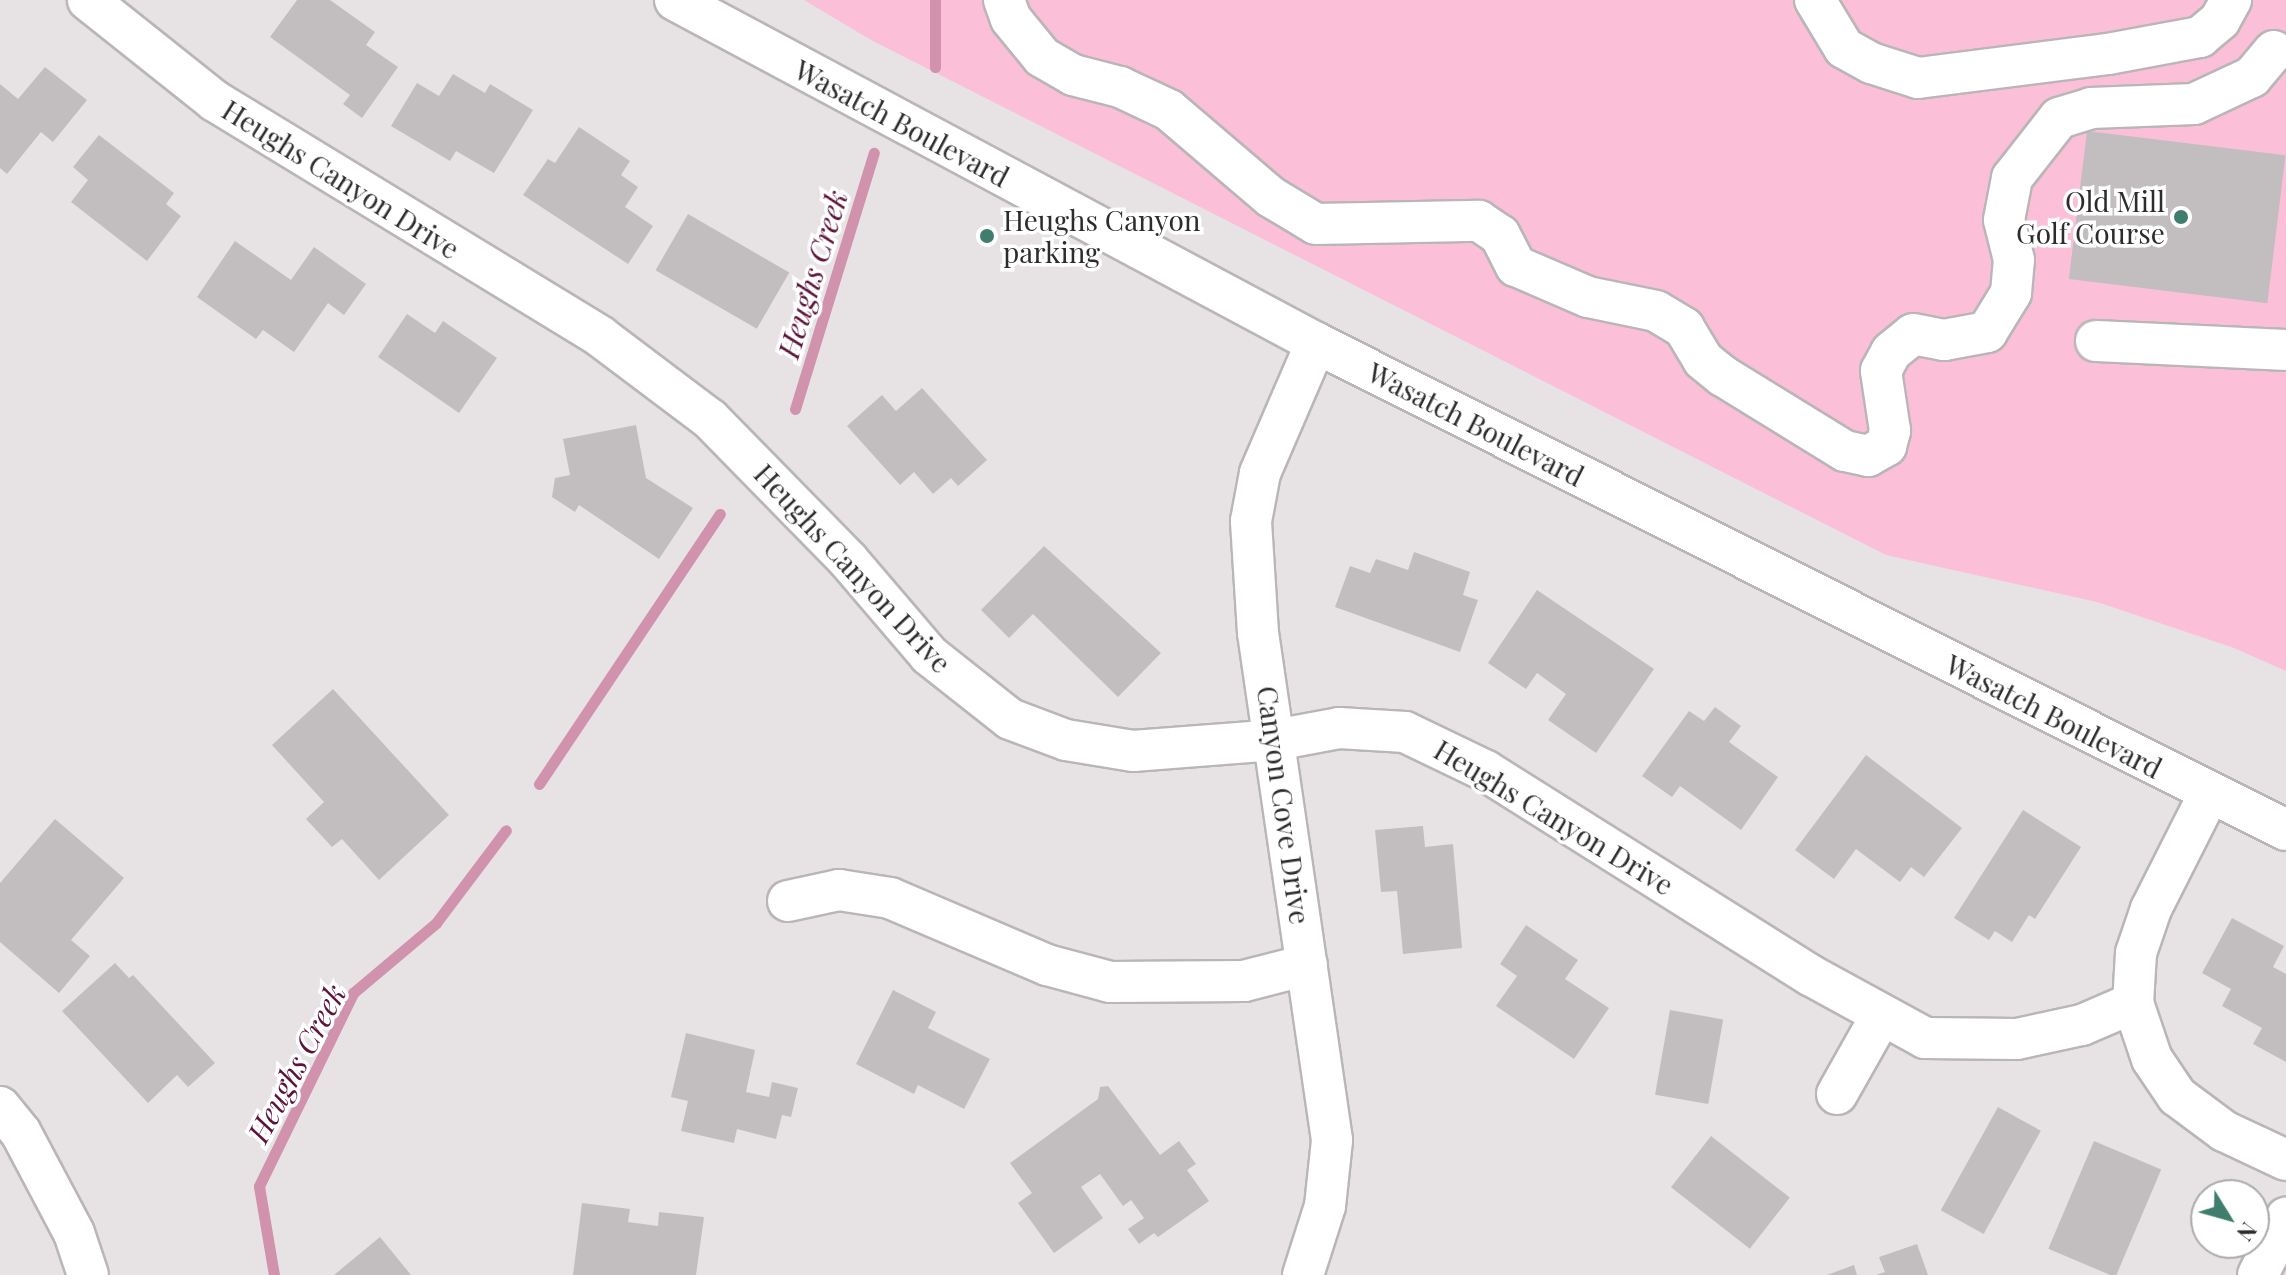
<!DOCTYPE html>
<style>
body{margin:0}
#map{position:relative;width:2286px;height:1275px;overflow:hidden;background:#e7e3e4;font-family:"Playfair Display",serif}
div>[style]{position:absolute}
.green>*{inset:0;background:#fcbfd8}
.stream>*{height:11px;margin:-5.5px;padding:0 5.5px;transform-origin:5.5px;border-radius:5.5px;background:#d092ac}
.building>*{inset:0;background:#c2bec0;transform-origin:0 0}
.roads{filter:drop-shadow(2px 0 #bab6b8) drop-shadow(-2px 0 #bab6b8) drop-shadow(0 2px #bab6b8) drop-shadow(0 -2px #bab6b8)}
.minor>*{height:40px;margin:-20px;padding:0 20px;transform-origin:20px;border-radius:20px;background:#fff}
.dots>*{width:22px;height:22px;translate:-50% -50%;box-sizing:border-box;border:4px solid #fff;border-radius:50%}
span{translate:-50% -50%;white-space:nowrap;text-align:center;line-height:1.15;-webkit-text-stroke:7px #fff;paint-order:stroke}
.street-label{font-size:28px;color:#2d2c2c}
.poi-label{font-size:28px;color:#2d2c2c}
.right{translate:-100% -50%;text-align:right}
.left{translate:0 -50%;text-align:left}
.water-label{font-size:30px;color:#5c133a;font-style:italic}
.north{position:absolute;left:2190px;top:1179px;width:80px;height:80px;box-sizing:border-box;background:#fff;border:2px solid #ababab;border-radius:50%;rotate:127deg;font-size:22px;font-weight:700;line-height:32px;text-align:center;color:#2d2c2c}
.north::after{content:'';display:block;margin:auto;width:28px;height:36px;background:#3f7e6c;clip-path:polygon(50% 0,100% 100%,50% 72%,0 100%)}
</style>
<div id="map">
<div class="green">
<i style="clip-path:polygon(804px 0,2286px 0,2286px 671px,2234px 648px,2097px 602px,1886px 555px,871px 40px)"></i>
</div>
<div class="stream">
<i style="left:935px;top:67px;width:67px;rotate:-90deg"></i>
<i style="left:795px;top:409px;width:268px;rotate:-72.9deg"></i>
<i style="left:539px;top:784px;width:325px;rotate:-56.2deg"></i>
<i style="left:274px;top:1275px;width:90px;rotate:-99.6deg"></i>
<i style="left:259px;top:1186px;width:215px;rotate:-64deg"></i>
<i style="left:353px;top:993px;width:109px;rotate:-40.1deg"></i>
<i style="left:436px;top:923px;width:116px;rotate:-53deg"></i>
</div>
<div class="building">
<i style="clip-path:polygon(297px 0,330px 0,375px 32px,366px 45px,398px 67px,362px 118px,343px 104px,350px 95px,270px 37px)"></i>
<i style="clip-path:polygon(45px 67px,87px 100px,53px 142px,41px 132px,7px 174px,0 168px,0 84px,18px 99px)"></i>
<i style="clip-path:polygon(453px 74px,485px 93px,490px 84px,533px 110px,494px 173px,456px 151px,450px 161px,391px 126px,417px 83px,439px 96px)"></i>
<i style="clip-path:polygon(579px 127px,630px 161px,621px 175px,638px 187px,625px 207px,653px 226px,628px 264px,523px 195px,548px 159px,555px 163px)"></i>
<i style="left:2087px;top:131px;width:200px;height:149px;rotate:7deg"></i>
<i style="clip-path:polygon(99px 135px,174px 193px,166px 204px,181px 216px,147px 261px,71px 202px,88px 180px,73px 167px)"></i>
<i style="left:688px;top:214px;width:117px;height:65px;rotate:30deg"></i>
<i style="clip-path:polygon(235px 241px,291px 280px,314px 247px,366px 284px,344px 315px,328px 303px,294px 352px,263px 330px,256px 339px,197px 297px)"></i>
<i style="clip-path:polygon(407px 314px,435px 333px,443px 321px,497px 358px,459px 413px,378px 357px)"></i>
<i style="clip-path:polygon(922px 388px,987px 460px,958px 486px,951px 478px,933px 494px,914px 472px,900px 485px,847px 426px,882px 395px,896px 411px)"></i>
<i style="clip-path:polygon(636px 425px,646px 478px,693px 508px,659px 559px,579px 505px,575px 512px,552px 497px,555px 478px,570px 475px,563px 439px)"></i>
<i style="clip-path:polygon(1044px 546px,1161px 653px,1118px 697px,1033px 614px,1009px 638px,981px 610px)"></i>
<i style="clip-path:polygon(1414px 552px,1470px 572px,1463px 595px,1478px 600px,1460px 652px,1335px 607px,1350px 566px,1370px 573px,1376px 559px,1408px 570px)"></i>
<i style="clip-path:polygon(1537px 590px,1654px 669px,1596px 753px,1548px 720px,1566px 694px,1537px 673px,1526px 689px,1488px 663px)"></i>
<i style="clip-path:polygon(333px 689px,449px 815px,379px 880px,342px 839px,332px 847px,306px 819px,324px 802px,272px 745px)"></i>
<i style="clip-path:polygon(1715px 707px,1741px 726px,1729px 742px,1778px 777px,1741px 830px,1680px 786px,1672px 797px,1642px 776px,1689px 711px,1704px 721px)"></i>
<i style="clip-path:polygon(1866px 755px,1962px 828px,1924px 877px,1911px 867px,1900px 882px,1856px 849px,1834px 879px,1795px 850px)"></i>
<i style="clip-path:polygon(2023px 810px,2081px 847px,2035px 919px,2029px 915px,2012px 942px,1995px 931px,1989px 940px,1954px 918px)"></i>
<i style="clip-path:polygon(55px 819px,124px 878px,71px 940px,90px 956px,59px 993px,0 942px,0 883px)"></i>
<i style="clip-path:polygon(1423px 826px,1425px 847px,1453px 844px,1462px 948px,1403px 954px,1397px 891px,1381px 892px,1375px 830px)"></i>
<i style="clip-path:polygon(2232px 918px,2284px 946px,2273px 967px,2286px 974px,2286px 1062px,2253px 1044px,2262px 1028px,2222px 1006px,2231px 989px,2202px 973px)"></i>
<i style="clip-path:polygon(1526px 925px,1578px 960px,1565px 979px,1609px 1008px,1574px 1059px,1496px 1006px,1517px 976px,1500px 964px)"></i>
<i style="clip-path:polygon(115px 963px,129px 978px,133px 975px,215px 1063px,188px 1087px,177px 1075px,148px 1103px,62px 1011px)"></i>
<i style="clip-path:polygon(893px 990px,936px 1012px,928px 1028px,990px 1059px,964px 1109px,918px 1085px,914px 1094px,856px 1064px)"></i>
<i style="left:1670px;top:1010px;width:54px;height:86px;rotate:10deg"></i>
<i style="clip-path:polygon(686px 1033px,755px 1050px,746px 1092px,769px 1097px,772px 1082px,798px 1088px,791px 1117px,782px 1115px,776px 1139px,737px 1129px,734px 1143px,681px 1131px,688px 1101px,671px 1097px)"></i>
<i style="clip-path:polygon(1108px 1086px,1160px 1155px,1179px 1141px,1196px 1164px,1187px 1170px,1209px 1201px,1158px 1237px,1154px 1233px,1139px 1244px,1128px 1229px,1144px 1218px,1131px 1200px,1123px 1206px,1100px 1174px,1081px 1187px,1103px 1218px,1054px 1253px,1018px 1203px,1032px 1193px,1010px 1163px,1098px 1099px,1100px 1087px)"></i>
<i style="left:1998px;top:1107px;width:49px;height:118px;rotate:29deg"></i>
<i style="left:1711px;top:1136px;width:100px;height:65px;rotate:38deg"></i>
<i style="left:2094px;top:1141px;width:73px;height:117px;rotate:23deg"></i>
<i style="clip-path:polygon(582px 1203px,630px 1209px,628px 1222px,658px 1226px,659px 1212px,704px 1217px,696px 1275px,573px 1275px)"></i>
<i style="clip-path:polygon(380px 1237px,411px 1275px,334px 1275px)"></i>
<i style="clip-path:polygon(1917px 1244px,1928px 1275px,1876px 1275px,1885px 1272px,1879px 1257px)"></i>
<i style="clip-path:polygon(1854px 1265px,1857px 1275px,1827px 1275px)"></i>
</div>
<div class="roads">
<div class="minor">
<i style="left:88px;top:0;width:162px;rotate:38.5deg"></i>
<i style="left:215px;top:101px;width:452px;rotate:31.4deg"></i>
<i style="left:601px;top:337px;width:136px;rotate:37deg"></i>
<i style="left:710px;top:419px;width:197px;rotate:45.6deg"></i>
<i style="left:848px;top:560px;width:125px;rotate:49.5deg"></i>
<i style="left:929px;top:655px;width:103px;rotate:38.3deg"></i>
<i style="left:1010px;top:719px;width:60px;rotate:20.6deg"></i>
<i style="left:1066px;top:740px;width:68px;rotate:9.3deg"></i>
<i style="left:1133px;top:751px;width:142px;rotate:-4.4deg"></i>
<i style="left:1275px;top:740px;width:65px;rotate:-10.6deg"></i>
<i style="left:1339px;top:728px;width:66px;rotate:3.5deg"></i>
<i style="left:1405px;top:732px;width:90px;rotate:25.7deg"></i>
<i style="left:1486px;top:771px;width:383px;rotate:32.2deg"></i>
<i style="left:1810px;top:975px;width:131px;rotate:28.7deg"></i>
<i style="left:1925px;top:1038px;width:92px;rotate:0.6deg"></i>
<i style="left:2017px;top:1039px;width:66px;rotate:-12.2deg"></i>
<i style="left:2082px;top:1025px;width:56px;rotate:-23.3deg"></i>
<i style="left:675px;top:0;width:727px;rotate:28.15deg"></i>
<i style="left:1316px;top:343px;width:1085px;rotate:26.66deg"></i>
<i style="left:1004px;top:0;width:20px;rotate:70deg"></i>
<i style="left:1011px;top:19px;width:49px;rotate:50.8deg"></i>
<i style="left:1042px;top:57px;width:36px;rotate:30deg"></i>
<i style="left:1073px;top:75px;width:49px;rotate:14.3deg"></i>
<i style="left:1120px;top:87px;width:54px;rotate:25.1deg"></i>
<i style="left:1169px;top:110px;width:134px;rotate:40.5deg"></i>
<i style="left:1271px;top:197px;width:52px;rotate:31deg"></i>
<i style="left:1316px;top:224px;width:163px;rotate:-1.1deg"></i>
<i style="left:1479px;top:221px;width:25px;rotate:34deg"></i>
<i style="left:1500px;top:235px;width:35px;rotate:63deg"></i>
<i style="left:1516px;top:266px;width:78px;rotate:23.3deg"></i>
<i style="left:1588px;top:297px;width:69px;rotate:11.6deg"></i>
<i style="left:1656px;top:311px;width:33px;rotate:31deg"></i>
<i style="left:1684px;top:328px;width:37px;rotate:59deg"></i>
<i style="left:1703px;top:360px;width:26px;rotate:39deg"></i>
<i style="left:1723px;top:376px;width:143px;rotate:31.6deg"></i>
<i style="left:1845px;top:451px;width:24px;rotate:12deg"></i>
<i style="left:1868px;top:456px;width:21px;rotate:-29deg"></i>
<i style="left:1886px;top:446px;width:16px;rotate:-75deg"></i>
<i style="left:1890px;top:431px;width:61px;rotate:-98.5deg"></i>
<i style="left:1881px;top:371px;width:21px;rotate:-62deg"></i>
<i style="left:1891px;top:352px;width:28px;rotate:-39deg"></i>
<i style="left:1913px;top:334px;width:32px;rotate:11deg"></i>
<i style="left:1944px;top:340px;width:44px;rotate:-10.5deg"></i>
<i style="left:1987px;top:332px;width:46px;rotate:-58.4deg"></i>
<i style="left:2011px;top:293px;width:33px;rotate:-85deg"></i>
<i style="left:2014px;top:260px;width:41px;rotate:-104deg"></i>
<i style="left:2004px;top:220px;width:43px;rotate:-79.2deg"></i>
<i style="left:2012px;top:178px;width:76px;rotate:-51.9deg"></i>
<i style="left:2059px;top:118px;width:34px;rotate:-17deg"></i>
<i style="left:2091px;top:108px;width:103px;rotate:-2.2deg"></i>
<i style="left:2194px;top:104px;width:64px;rotate:-25deg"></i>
<i style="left:2252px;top:77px;width:34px;rotate:-50deg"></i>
<i style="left:1815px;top:0;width:56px;rotate:58.9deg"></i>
<i style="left:1844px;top:48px;width:31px;rotate:29deg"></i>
<i style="left:1871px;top:63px;width:49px;rotate:17.7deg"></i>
<i style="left:1918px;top:78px;width:192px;rotate:-7.2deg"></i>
<i style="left:2108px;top:54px;width:94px;rotate:-10.5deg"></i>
<i style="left:2200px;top:37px;width:26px;rotate:-40deg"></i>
<i style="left:2220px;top:20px;width:23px;rotate:-61deg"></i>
<i style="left:2096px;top:341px;width:190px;rotate:2.7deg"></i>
<i style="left:2209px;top:794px;width:129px;rotate:116.8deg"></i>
<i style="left:2151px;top:909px;width:46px;rotate:108.8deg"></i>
<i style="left:2136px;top:953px;width:50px;rotate:93.4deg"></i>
<i style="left:2133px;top:1003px;width:59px;rotate:71.3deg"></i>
<i style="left:2152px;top:1059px;width:45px;rotate:56deg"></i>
<i style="left:2177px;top:1096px;width:59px;rotate:36.7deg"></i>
<i style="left:2224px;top:1131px;width:68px;rotate:25.1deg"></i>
<i style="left:788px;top:901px;width:52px;rotate:-12.2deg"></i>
<i style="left:839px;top:890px;width:52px;rotate:8.9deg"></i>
<i style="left:890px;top:898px;width:171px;rotate:23.1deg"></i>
<i style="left:1047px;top:965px;width:65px;rotate:15.1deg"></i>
<i style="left:1110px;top:982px;width:134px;rotate:-0.4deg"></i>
<i style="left:1244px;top:981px;width:65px;rotate:-14.3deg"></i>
<i style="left:1837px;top:1094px;width:90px;rotate:-60.6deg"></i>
<i style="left:0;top:1107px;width:33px;rotate:51deg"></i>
<i style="left:21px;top:1133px;width:113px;rotate:62.1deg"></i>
<i style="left:74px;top:1233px;width:44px;rotate:71.6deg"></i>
<i style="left:1303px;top:1275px;width:72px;rotate:-72.3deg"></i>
<i style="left:1325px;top:1206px;width:66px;rotate:-83.9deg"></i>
<i style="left:1332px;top:1140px;width:512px;rotate:-98.3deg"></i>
<i style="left:1258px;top:633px;width:112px;rotate:-93.6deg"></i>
<i style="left:1251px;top:521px;width:49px;rotate:-79.4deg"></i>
<i style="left:1260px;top:473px;width:142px;rotate:-66.7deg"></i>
<i style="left:2258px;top:1275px;width:64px;rotate:-63.8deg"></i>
</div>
</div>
<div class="dots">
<i style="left:2181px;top:217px;background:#3f7e6c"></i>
<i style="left:987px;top:236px;background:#3f7e6c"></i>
</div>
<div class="street-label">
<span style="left:902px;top:123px;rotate:28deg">Wasatch Boulevard</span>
<span style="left:341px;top:179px;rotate:32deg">Heughs Canyon Drive</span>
<span style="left:1476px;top:424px;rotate:27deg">Wasatch Boulevard</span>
<span style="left:853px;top:568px;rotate:47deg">Heughs Canyon Drive</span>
<span style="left:2054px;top:716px;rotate:27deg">Wasatch Boulevard</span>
<span style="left:1284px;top:805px;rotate:82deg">Canyon Cove Drive</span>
<span style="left:1554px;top:817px;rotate:31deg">Heughs Canyon Drive</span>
</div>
<div class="poi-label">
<span class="right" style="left:2165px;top:217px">Old Mill<br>Golf Course</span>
<span class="left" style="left:1003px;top:236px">Heughs Canyon<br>parking</span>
</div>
<div class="water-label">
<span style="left:812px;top:274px;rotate:-73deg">Heughs Creek</span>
<span style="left:296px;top:1063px;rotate:-62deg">Heughs Creek</span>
</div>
<div class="north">N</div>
</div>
